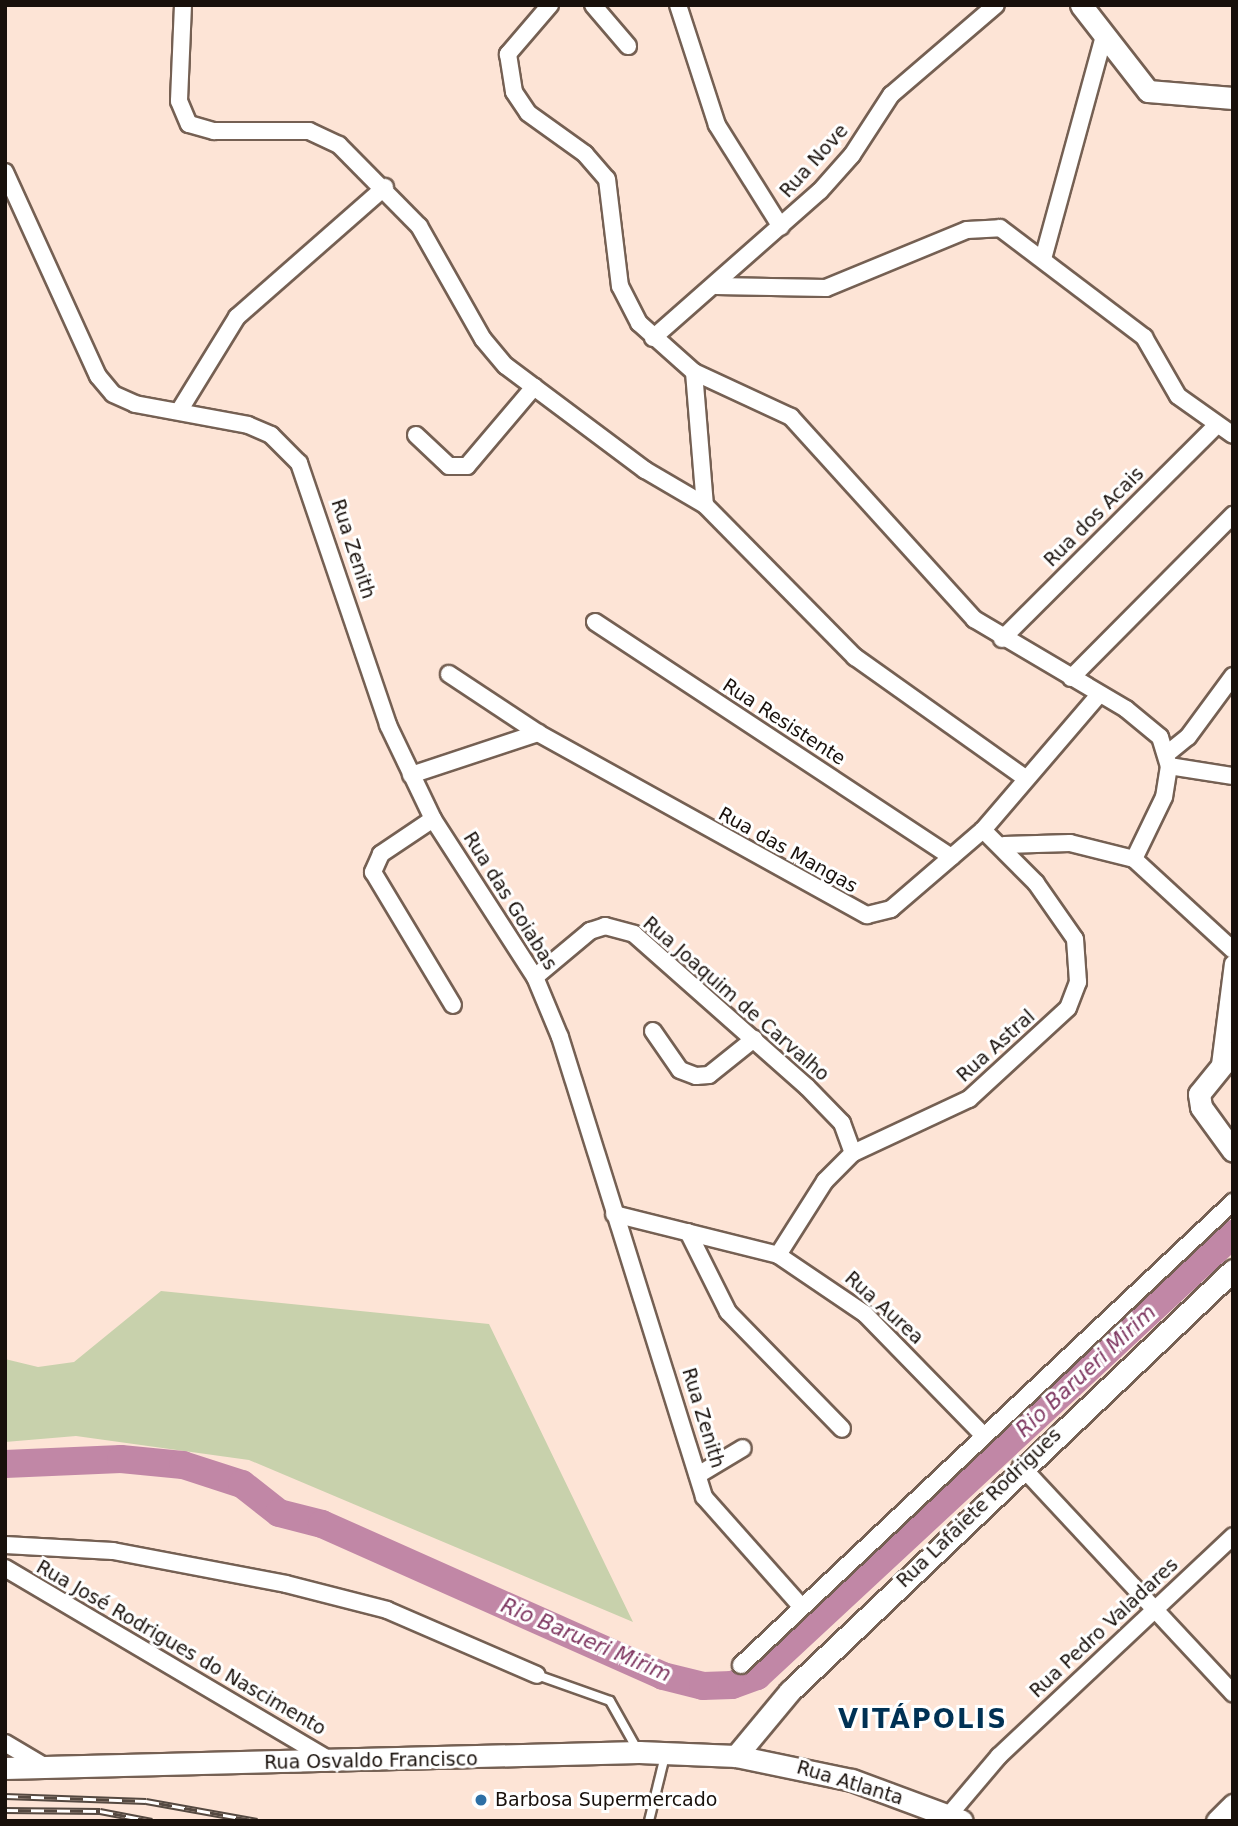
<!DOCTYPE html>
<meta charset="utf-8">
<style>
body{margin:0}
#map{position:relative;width:1238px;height:1826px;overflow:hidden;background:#fde4d6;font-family:"DejaVu Sans",sans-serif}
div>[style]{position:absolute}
.green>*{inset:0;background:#c8d1ac}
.river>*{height:28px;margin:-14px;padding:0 14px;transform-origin:14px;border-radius:14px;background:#c187a6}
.roads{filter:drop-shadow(2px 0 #756053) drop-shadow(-2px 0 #756053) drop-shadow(0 2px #756053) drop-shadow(0 -2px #756053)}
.lane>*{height:8px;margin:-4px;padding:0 4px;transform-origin:4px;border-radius:4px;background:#fff}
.street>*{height:16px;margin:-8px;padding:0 8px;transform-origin:8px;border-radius:8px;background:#fff}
.secondary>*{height:21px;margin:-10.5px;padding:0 10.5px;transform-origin:10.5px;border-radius:10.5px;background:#fff}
.rail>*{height:7px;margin-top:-3.5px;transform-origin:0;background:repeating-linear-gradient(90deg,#fff 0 13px,#554941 0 26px);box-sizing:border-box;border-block:2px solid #554941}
.dots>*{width:19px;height:19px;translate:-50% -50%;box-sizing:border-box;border:4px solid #fff;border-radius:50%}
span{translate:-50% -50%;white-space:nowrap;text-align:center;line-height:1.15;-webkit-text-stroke:6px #fff;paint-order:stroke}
.street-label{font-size:19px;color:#18100b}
.poi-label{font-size:19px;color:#18100b}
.left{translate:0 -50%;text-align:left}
.water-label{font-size:21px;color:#7f3862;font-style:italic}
.district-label{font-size:26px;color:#003154;font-weight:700;letter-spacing:2px}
.frame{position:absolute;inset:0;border:7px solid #18100b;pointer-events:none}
</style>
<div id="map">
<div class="green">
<i style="clip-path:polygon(161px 1291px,489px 1324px,633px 1622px,249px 1460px,76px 1436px,5px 1442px,5px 1359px,38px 1367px,74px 1362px)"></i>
</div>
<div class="river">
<i style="left:5px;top:1464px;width:116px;rotate:-2.5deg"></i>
<i style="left:121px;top:1459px;width:62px;rotate:5.5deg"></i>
<i style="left:183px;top:1465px;width:62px;rotate:17.9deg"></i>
<i style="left:242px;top:1484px;width:47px;rotate:38.1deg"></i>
<i style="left:279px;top:1513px;width:44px;rotate:14.3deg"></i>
<i style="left:322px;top:1524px;width:373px;rotate:24deg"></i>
<i style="left:663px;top:1676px;width:41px;rotate:14deg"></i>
<i style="left:703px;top:1686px;width:29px;rotate:-2deg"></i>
<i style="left:732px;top:1685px;width:27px;rotate:-20deg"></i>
<i style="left:757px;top:1676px;width:650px;rotate:-42.88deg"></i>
</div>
<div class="roads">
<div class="lane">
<i style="left:537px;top:1675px;width:77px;rotate:19.6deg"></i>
<i style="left:610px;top:1701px;width:55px;rotate:60.6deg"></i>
<i style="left:649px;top:1821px;width:67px;rotate:-76.2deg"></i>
</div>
<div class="street">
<i style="left:183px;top:5px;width:96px;rotate:92.4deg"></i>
<i style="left:179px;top:101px;width:25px;rotate:67deg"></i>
<i style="left:189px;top:124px;width:26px;rotate:16deg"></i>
<i style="left:214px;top:131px;width:95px"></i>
<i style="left:309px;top:131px;width:33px;rotate:25deg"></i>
<i style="left:339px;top:145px;width:114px;rotate:45.4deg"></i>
<i style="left:419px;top:226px;width:130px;rotate:60.5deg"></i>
<i style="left:483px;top:339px;width:35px;rotate:50deg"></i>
<i style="left:506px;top:366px;width:174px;rotate:36.8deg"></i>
<i style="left:645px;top:470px;width:69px;rotate:30.3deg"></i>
<i style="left:705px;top:505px;width:214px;rotate:45.4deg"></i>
<i style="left:855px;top:657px;width:209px;rotate:35.4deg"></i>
<i style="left:550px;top:5px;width:65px;rotate:130.6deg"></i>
<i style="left:508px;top:54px;width:38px;rotate:81deg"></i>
<i style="left:514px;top:92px;width:25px;rotate:56deg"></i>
<i style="left:528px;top:113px;width:70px;rotate:35.7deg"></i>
<i style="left:585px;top:154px;width:33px;rotate:49deg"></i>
<i style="left:607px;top:179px;width:108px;rotate:83.1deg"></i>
<i style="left:620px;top:286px;width:42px;rotate:62.8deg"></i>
<i style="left:639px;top:323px;width:74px;rotate:41.7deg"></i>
<i style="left:694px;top:372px;width:107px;rotate:24.9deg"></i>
<i style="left:791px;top:417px;width:273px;rotate:47.8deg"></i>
<i style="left:974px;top:619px;width:177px;rotate:30.6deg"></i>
<i style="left:1126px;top:709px;width:44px;rotate:39.5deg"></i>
<i style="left:1160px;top:737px;width:30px;rotate:73deg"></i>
<i style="left:1169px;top:766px;width:31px;rotate:99deg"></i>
<i style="left:1164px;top:797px;width:69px;rotate:115.8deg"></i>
<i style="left:593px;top:5px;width:54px;rotate:49.5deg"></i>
<i style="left:678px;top:5px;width:126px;rotate:72deg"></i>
<i style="left:717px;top:125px;width:120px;rotate:57.9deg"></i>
<i style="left:5px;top:172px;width:224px;rotate:65.5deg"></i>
<i style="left:98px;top:376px;width:23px;rotate:50deg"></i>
<i style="left:113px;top:394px;width:24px;rotate:24deg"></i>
<i style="left:135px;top:404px;width:115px;rotate:10.5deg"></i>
<i style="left:248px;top:425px;width:25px;rotate:23deg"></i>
<i style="left:271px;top:435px;width:40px;rotate:45deg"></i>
<i style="left:299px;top:463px;width:277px;rotate:71.2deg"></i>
<i style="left:388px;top:725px;width:104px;rotate:64.4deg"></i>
<i style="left:433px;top:819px;width:188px;rotate:57.2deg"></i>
<i style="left:535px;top:977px;width:65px;rotate:67.4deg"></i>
<i style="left:560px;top:1037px;width:482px;rotate:72.6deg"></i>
<i style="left:704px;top:1497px;width:144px;rotate:48.4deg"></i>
<i style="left:1043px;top:259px;width:228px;rotate:-74.7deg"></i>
<i style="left:716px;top:286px;width:110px;rotate:1deg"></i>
<i style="left:826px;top:288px;width:152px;rotate:-22.4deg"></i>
<i style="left:967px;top:230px;width:33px;rotate:-3deg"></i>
<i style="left:1000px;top:228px;width:181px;rotate:37.1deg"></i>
<i style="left:1144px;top:337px;width:68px;rotate:60deg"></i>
<i style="left:1178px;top:396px;width:67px;rotate:35.3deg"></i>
<i style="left:653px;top:338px;width:222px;rotate:-41.4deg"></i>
<i style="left:820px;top:191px;width:48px;rotate:-48.4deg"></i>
<i style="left:852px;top:155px;width:72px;rotate:-57deg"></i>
<i style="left:891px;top:95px;width:138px;rotate:-40.6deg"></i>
<i style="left:694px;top:372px;width:133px;rotate:85.3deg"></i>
<i style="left:181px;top:408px;width:107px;rotate:-58.4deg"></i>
<i style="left:237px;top:317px;width:197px;rotate:-41.3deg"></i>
<i style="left:416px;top:435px;width:45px;rotate:43.2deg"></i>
<i style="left:449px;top:466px;width:18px"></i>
<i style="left:467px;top:466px;width:104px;rotate:-49.7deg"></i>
<i style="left:595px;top:622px;width:427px;rotate:33.4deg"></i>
<i style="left:1002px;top:639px;width:303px;rotate:-44.9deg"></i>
<i style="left:449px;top:674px;width:107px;rotate:33.5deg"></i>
<i style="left:538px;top:733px;width:376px;rotate:29deg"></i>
<i style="left:867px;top:915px;width:25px;rotate:-14deg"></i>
<i style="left:891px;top:909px;width:121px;rotate:-40.7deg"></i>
<i style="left:983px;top:830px;width:177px;rotate:-49.4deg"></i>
<i style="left:1071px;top:678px;width:230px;rotate:-45.2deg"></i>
<i style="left:1168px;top:753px;width:26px;rotate:-39deg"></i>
<i style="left:1188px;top:737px;width:76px;rotate:-53.6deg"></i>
<i style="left:1169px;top:766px;width:65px;rotate:8.9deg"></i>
<i style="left:411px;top:775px;width:134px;rotate:-18.3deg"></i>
<i style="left:433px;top:819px;width:63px;rotate:146.1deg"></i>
<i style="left:381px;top:854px;width:20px;rotate:114deg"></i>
<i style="left:373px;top:872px;width:155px;rotate:59deg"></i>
<i style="left:1004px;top:845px;width:66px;rotate:-1.7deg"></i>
<i style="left:1070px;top:843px;width:66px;rotate:14deg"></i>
<i style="left:1134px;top:859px;width:134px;rotate:42.6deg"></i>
<i style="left:535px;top:977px;width:72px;rotate:-39.9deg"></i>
<i style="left:590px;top:931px;width:16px;rotate:-18deg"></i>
<i style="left:605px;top:926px;width:30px;rotate:15deg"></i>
<i style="left:634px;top:934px;width:231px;rotate:41.5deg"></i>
<i style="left:807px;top:1087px;width:50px;rotate:45.8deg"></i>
<i style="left:842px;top:1123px;width:32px;rotate:70deg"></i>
<i style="left:653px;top:1031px;width:47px;rotate:55.3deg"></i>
<i style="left:680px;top:1070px;width:17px;rotate:21deg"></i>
<i style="left:696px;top:1076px;width:13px;rotate:-4deg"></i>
<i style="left:709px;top:1075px;width:58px;rotate:-38.7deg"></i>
<i style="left:1220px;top:1065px;width:102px;rotate:-82.7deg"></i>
<i style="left:614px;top:1214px;width:169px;rotate:14deg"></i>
<i style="left:778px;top:1255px;width:105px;rotate:34.1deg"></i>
<i style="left:865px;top:1314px;width:169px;rotate:45.7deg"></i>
<i style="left:688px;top:1232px;width:89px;rotate:63.4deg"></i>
<i style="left:728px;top:1312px;width:163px;rotate:45.7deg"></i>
<i style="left:778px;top:1255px;width:88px;rotate:-57.6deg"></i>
<i style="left:825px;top:1181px;width:40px;rotate:-45deg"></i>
<i style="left:853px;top:1153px;width:128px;rotate:-25deg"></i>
<i style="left:969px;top:1099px;width:134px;rotate:-42.6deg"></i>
<i style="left:1068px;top:1008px;width:28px;rotate:-69deg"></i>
<i style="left:1078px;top:982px;width:43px;rotate:-94deg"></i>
<i style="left:1075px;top:939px;width:68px;rotate:-124.9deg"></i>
<i style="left:1036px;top:883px;width:75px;rotate:-135deg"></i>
<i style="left:1021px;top:1466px;width:311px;rotate:47deg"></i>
<i style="left:698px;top:1475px;width:52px;rotate:-31deg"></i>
<i style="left:5px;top:1545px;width:108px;rotate:3.2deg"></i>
<i style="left:113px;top:1551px;width:176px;rotate:10.8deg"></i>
<i style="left:286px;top:1584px;width:104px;rotate:14.4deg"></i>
<i style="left:387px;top:1610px;width:163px;rotate:23.4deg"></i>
<i style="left:5px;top:1568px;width:377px;rotate:30.6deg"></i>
<i style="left:741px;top:1665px;width:676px;rotate:-43.26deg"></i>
<i style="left:5px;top:1743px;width:45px;rotate:30.5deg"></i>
<i style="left:949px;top:1815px;width:77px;rotate:-49.7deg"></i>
<i style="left:999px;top:1756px;width:321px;rotate:-43.2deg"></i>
</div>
<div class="secondary">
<i style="left:1081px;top:5px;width:109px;rotate:52.1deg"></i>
<i style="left:1148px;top:91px;width:85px;rotate:4.7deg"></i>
<i style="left:1233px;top:1052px;width:54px;rotate:129deg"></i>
<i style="left:1199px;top:1094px;width:13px;rotate:81deg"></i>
<i style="left:1201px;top:1107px;width:54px;rotate:54deg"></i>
<i style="left:736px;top:1756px;width:85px;rotate:-50.3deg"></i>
<i style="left:790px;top:1691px;width:611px;rotate:-43.54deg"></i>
<i style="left:5px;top:1768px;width:634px;rotate:-1.45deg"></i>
<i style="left:639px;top:1752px;width:97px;rotate:2.4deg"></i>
<i style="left:736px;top:1756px;width:118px;rotate:11.7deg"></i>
<i style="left:852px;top:1780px;width:117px;rotate:20.4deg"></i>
<i style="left:1217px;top:1821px;width:23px;rotate:-45deg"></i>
</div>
</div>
<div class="rail">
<i style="left:5px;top:1796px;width:141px;rotate:2deg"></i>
<i style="left:146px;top:1801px;width:113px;rotate:10.2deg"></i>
<i style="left:5px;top:1810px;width:95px;rotate:0.6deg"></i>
<i style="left:100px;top:1811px;width:53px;rotate:10.9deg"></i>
</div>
<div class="dots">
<i style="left:481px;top:1800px;background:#2d6fa5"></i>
</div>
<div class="street-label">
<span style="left:814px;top:161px;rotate:-48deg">Rua Nove</span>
<span style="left:1094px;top:517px;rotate:-45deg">Rua dos Acais</span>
<span style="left:353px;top:549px;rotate:72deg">Rua Zenith</span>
<span style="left:784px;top:722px;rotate:33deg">Rua Resistente</span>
<span style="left:788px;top:850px;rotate:29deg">Rua das Mangas</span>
<span style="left:510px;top:901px;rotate:58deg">Rua das Goiabas</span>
<span style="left:736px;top:999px;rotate:41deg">Rua Joaquim de Carvalho</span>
<span style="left:996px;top:1046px;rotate:-42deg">Rua Astral</span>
<span style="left:884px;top:1308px;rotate:42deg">Rua Aurea</span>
<span style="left:703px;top:1418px;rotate:73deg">Rua Zenith</span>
<span style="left:979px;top:1508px;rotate:-44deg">Rua Lafaiete Rodrigues</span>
<span style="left:1104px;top:1628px;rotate:-43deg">Rua Pedro Valadares</span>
<span style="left:181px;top:1648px;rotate:30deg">Rua José Rodrigues do Nascimento</span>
<span style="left:371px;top:1761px;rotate:-1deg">Rua Osvaldo Francisco</span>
<span style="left:850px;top:1783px;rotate:17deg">Rua Atlanta</span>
</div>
<div class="poi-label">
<span class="left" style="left:495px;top:1800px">Barbosa Supermercado</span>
</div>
<div class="water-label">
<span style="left:1086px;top:1371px;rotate:-43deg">Rio Barueri Mirim</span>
<span style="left:586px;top:1640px;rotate:23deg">Rio Barueri Mirim</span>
</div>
<div class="district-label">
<span style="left:923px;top:1720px">VITÁPOLIS</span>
</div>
<div class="frame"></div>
</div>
